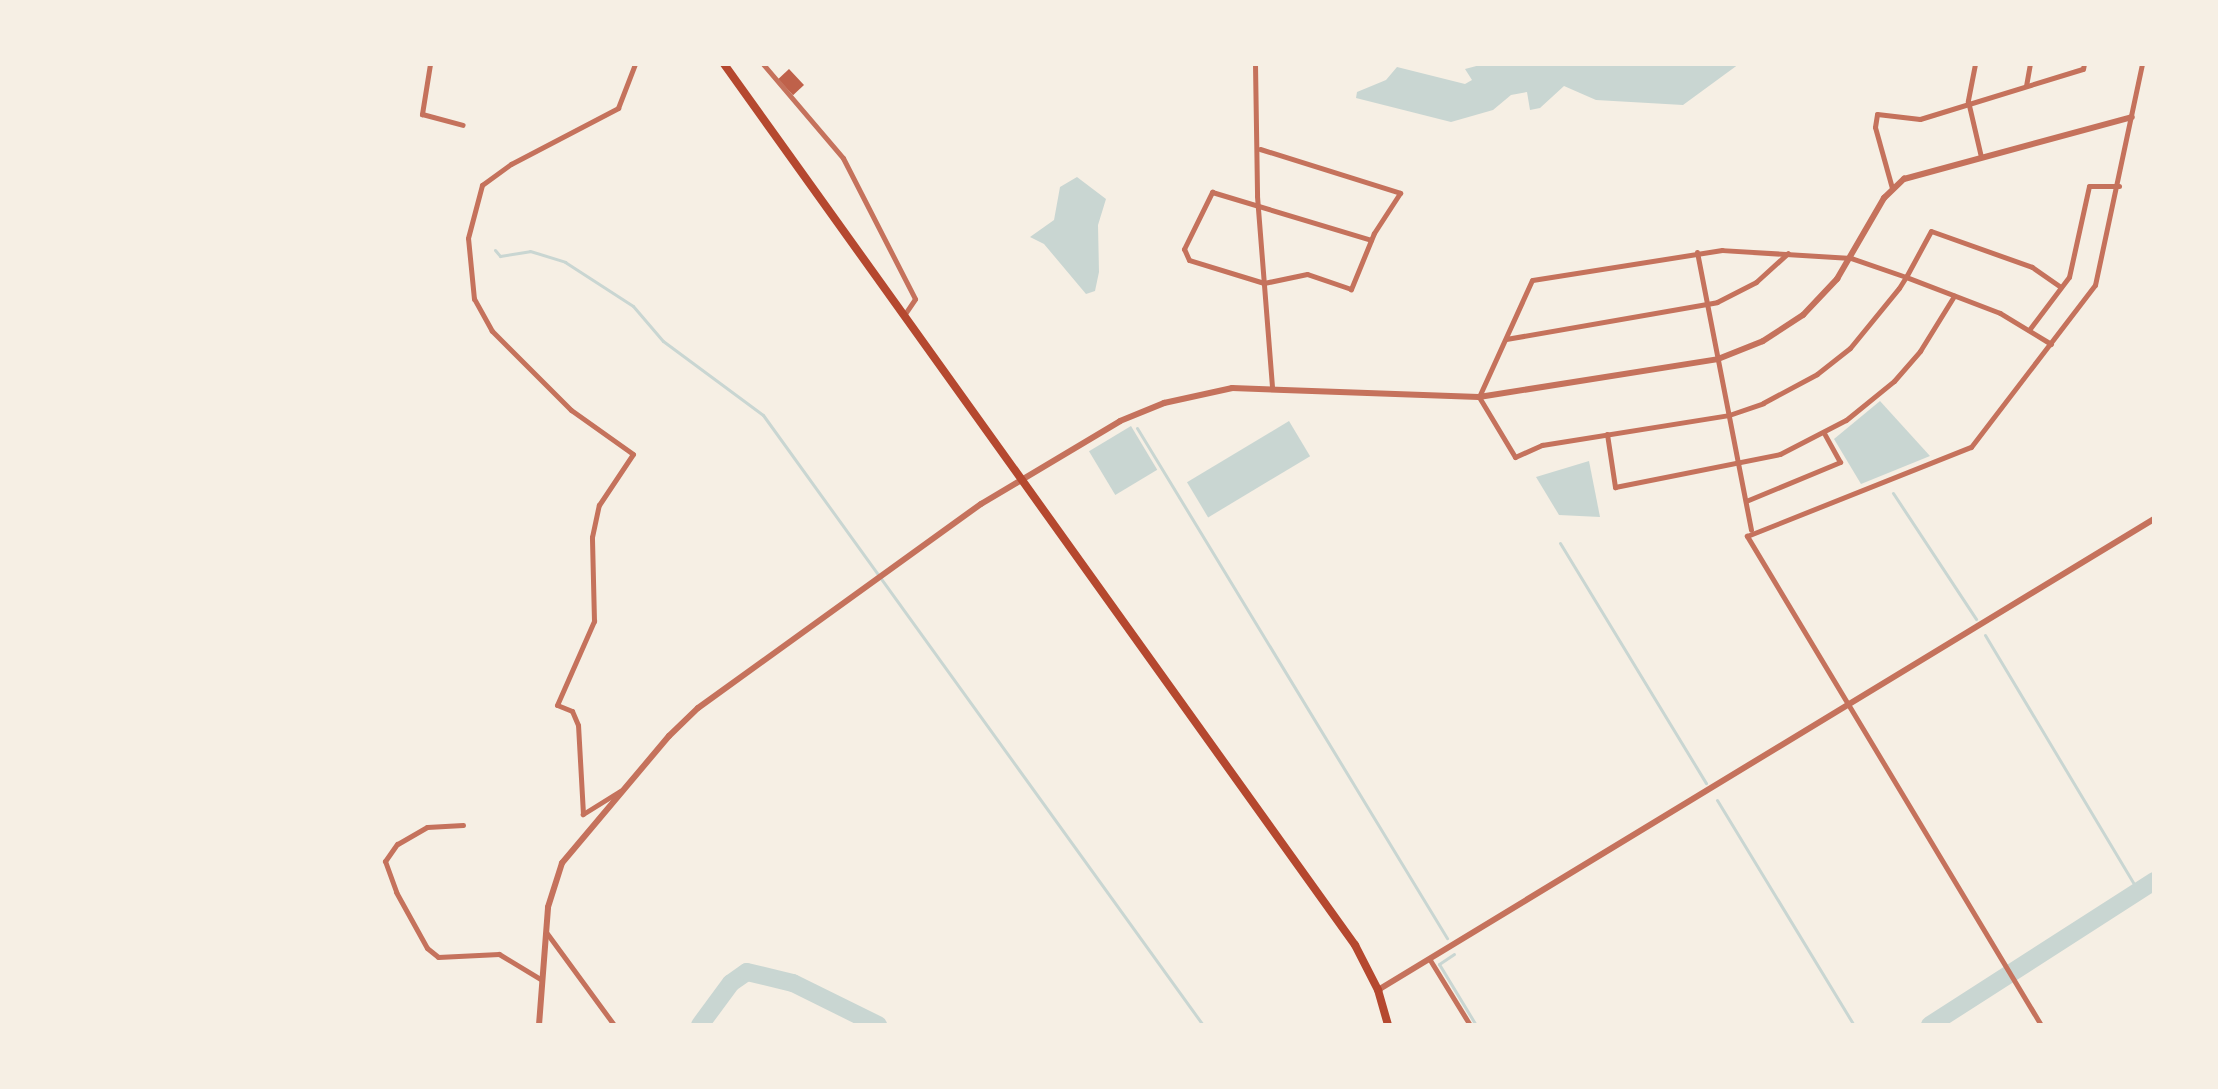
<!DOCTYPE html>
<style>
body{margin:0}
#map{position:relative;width:2218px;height:1089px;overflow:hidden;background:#f6efe4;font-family:Lato,sans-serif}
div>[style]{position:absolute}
.water>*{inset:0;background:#c9d6d2;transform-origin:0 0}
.stream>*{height:3px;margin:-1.5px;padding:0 1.5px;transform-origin:1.5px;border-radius:1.5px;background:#c9d6d2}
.river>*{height:18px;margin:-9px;padding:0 9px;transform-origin:9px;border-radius:9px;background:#c9d6d2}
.building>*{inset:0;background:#bf614a;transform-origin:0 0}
.minor>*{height:5px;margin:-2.5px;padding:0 2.5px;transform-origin:2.5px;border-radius:2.5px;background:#c5725c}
.tertiary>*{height:6px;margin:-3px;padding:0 3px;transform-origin:3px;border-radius:3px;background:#c5725c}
.trunk>*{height:8px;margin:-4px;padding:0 4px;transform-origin:4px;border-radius:4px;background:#b5482f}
span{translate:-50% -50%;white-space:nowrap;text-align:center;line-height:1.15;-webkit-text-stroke:8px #f6efe4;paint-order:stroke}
.frame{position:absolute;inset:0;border:66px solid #f6efe4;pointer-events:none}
</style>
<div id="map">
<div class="water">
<i style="clip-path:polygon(1484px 64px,1739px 64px,1683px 105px,1596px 100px,1564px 86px,1540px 108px,1530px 110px,1527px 92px,1511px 95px,1493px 110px,1451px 122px,1356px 98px,1357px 92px,1386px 80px,1397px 67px,1465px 84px,1472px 80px,1465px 69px)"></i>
<i style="clip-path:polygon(1077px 177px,1106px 199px,1098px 225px,1099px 272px,1095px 291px,1086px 294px,1044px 244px,1030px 237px,1054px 220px,1060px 187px)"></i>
<i style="clip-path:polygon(1880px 401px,1930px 456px,1861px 484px,1834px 439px)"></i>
<i style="left:1289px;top:421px;width:41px;height:119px;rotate:59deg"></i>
<i style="left:1131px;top:426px;width:51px;height:49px;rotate:59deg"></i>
<i style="clip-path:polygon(1589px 461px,1600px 517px,1559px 515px,1536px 477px)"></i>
</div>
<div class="stream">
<i style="left:495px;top:250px;width:8px;rotate:50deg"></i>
<i style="left:500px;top:256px;width:30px;rotate:-9deg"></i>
<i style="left:530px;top:251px;width:37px;rotate:17deg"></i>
<i style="left:565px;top:262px;width:81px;rotate:32.9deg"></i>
<i style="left:633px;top:306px;width:46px;rotate:49.4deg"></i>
<i style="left:663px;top:341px;width:124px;rotate:36.5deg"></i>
<i style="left:763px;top:415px;width:752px;rotate:54.2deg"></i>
<i style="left:1137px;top:428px;width:597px;rotate:58.71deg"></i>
<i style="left:1893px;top:493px;width:151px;rotate:56.6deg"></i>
<i style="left:1560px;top:543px;width:281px;rotate:58.7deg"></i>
<i style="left:1985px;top:635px;width:298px;rotate:59.1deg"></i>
<i style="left:1717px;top:800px;width:263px;rotate:58.7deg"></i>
<i style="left:1454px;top:954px;width:18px;rotate:146deg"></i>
<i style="left:1439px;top:964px;width:71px;rotate:58.8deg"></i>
</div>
<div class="river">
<i style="left:700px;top:1025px;width:52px;rotate:-53.6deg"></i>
<i style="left:731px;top:983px;width:19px;rotate:-35deg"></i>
<i style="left:747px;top:972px;width:47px;rotate:13.4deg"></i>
<i style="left:793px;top:983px;width:95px;rotate:26.3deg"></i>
<i style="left:1930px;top:1025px;width:266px;rotate:-32.7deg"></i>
</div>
<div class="building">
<i style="left:789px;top:69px;width:22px;height:15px;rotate:47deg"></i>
</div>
<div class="minor">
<i style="left:430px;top:64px;width:51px;rotate:99.1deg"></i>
<i style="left:422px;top:114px;width:42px;rotate:15deg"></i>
<i style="left:763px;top:64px;width:123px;rotate:49.6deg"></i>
<i style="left:843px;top:158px;width:158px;rotate:62.9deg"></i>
<i style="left:915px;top:299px;width:18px;rotate:124deg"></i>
<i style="left:1255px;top:64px;width:132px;rotate:89.1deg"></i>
<i style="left:1257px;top:196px;width:191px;rotate:85.5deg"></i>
<i style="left:1975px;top:64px;width:38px;rotate:101deg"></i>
<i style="left:1968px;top:101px;width:57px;rotate:76.9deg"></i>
<i style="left:2026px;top:86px;width:22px;rotate:-80deg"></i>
<i style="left:1260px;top:149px;width:147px;rotate:17.4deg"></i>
<i style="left:1400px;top:193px;width:48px;rotate:123deg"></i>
<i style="left:1374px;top:233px;width:61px;rotate:112.3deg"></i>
<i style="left:1351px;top:289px;width:46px;rotate:-161.2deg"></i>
<i style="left:1307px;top:274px;width:44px;rotate:168.2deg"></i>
<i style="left:1264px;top:283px;width:78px;rotate:-163deg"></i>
<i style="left:1189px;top:260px;width:12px;rotate:-114deg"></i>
<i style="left:1184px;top:249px;width:64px;rotate:-63.8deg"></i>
<i style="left:1212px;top:192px;width:166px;rotate:16.8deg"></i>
<i style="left:1892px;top:188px;width:63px;rotate:-105.6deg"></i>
<i style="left:1875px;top:127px;width:13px;rotate:-81deg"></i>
<i style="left:1877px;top:114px;width:43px;rotate:6.6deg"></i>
<i style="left:1920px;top:119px;width:170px;rotate:-17.1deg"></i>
<i style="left:2083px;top:69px;width:5px;rotate:-79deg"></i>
<i style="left:1697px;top:252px;width:283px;rotate:79deg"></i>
<i style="left:2029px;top:330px;width:66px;rotate:-53deg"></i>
<i style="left:2069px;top:277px;width:93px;rotate:-77.6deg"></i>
<i style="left:2089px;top:186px;width:30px"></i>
<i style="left:1506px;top:339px;width:214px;rotate:-9.9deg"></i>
<i style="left:1717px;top:302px;width:44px;rotate:-27.1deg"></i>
<i style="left:1756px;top:282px;width:43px;rotate:-42.2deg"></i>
<i style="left:2051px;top:344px;width:60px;rotate:-148.7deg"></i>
<i style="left:2000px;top:313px;width:101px;rotate:-159deg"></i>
<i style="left:1906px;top:277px;width:58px;rotate:-160.9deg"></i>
<i style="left:1851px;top:258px;width:129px;rotate:-176.5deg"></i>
<i style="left:1722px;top:250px;width:192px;rotate:171deg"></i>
<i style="left:1532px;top:280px;width:128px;rotate:114.4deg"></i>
<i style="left:1479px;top:397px;width:70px;rotate:59deg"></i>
<i style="left:1515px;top:457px;width:30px;rotate:-24deg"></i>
<i style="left:1542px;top:445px;width:189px;rotate:-9.1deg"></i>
<i style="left:1729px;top:415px;width:36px;rotate:-19deg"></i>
<i style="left:1763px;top:403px;width:61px;rotate:-28.2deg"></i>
<i style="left:1817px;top:374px;width:42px;rotate:-38.2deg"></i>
<i style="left:1850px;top:348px;width:77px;rotate:-50.8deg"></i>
<i style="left:1899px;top:288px;width:13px;rotate:-58deg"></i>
<i style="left:1906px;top:277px;width:52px;rotate:-61.5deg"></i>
<i style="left:1931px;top:231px;width:107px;rotate:19.6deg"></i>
<i style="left:2032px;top:267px;width:35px;rotate:35deg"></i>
<i style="left:1607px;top:434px;width:54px;rotate:81.4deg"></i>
<i style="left:1615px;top:487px;width:168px;rotate:-11.3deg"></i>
<i style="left:1780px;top:454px;width:74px;rotate:-27.3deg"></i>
<i style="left:1846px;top:420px;width:62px;rotate:-39.1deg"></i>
<i style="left:1894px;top:381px;width:40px;rotate:-49deg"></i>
<i style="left:1920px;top:351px;width:65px;rotate:-58.3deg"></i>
<i style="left:1746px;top:501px;width:102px;rotate:-22.5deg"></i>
<i style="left:1840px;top:462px;width:33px;rotate:-119deg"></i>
<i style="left:620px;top:791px;width:44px;rotate:148.1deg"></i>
<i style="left:583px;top:814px;width:89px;rotate:-93.2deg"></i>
<i style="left:578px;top:725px;width:15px;rotate:-113deg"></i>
<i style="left:572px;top:711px;width:16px;rotate:-158deg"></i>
<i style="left:557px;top:705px;width:92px;rotate:-66.2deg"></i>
<i style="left:594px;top:621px;width:84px;rotate:-91.4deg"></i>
<i style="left:592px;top:537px;width:33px;rotate:-78deg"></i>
<i style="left:599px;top:505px;width:61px;rotate:-56.3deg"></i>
<i style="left:633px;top:454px;width:76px;rotate:-144.6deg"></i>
<i style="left:571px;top:410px;width:112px;rotate:-135deg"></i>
<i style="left:492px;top:331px;width:37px;rotate:-119deg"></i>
<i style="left:474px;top:299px;width:61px;rotate:-95.6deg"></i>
<i style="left:468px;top:238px;width:55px;rotate:-75.2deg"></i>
<i style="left:482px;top:185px;width:36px;rotate:-36deg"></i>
<i style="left:511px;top:164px;width:121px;rotate:-27.6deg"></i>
<i style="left:618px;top:108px;width:47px;rotate:-68.9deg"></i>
<i style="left:463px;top:825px;width:36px;rotate:177deg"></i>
<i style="left:427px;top:827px;width:34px;rotate:150deg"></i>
<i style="left:397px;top:844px;width:21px;rotate:125deg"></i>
<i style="left:385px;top:861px;width:33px;rotate:70deg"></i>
<i style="left:396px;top:892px;width:64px;rotate:61deg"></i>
<i style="left:427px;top:948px;width:14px;rotate:39deg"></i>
<i style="left:438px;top:957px;width:61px;rotate:-2.8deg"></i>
<i style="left:499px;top:954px;width:50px;rotate:31.2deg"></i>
<i style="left:546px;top:932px;width:115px;rotate:53.8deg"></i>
<i style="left:1430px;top:960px;width:76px;rotate:58.4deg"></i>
<i style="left:2041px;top:1025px;width:571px;rotate:-121.02deg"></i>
<i style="left:1747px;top:536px;width:241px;rotate:-21.7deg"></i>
<i style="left:1971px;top:447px;width:204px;rotate:-52.6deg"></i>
<i style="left:2095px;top:285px;width:226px;rotate:-78deg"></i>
</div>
<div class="tertiary">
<i style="left:1378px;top:990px;width:908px;rotate:-31.26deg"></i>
<i style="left:539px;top:1025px;width:118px;rotate:-85.6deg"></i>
<i style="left:548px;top:907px;width:46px;rotate:-72.3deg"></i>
<i style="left:562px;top:863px;width:166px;rotate:-49.9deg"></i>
<i style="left:669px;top:736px;width:40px;rotate:-44deg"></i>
<i style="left:698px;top:708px;width:349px;rotate:-35.8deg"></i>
<i style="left:981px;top:504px;width:162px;rotate:-30.8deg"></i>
<i style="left:1120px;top:421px;width:48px;rotate:-22.2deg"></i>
<i style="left:1164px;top:403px;width:70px;rotate:-12.4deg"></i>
<i style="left:1232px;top:388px;width:247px;rotate:2.1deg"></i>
<i style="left:1479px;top:397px;width:242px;rotate:-9deg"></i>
<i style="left:1718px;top:359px;width:48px;rotate:-21.8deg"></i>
<i style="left:1763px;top:341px;width:48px;rotate:-33deg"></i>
<i style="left:1803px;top:315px;width:50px;rotate:-46.6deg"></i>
<i style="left:1837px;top:279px;width:94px;rotate:-59.9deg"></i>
<i style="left:1884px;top:198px;width:28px;rotate:-44deg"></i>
<i style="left:1904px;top:179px;width:236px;rotate:-15.2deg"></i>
</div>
<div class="trunk">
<i style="left:724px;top:64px;width:1084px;rotate:54.39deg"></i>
<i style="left:1355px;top:945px;width:51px;rotate:62.9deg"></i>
<i style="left:1378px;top:990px;width:36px;rotate:74deg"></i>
</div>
<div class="frame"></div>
</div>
